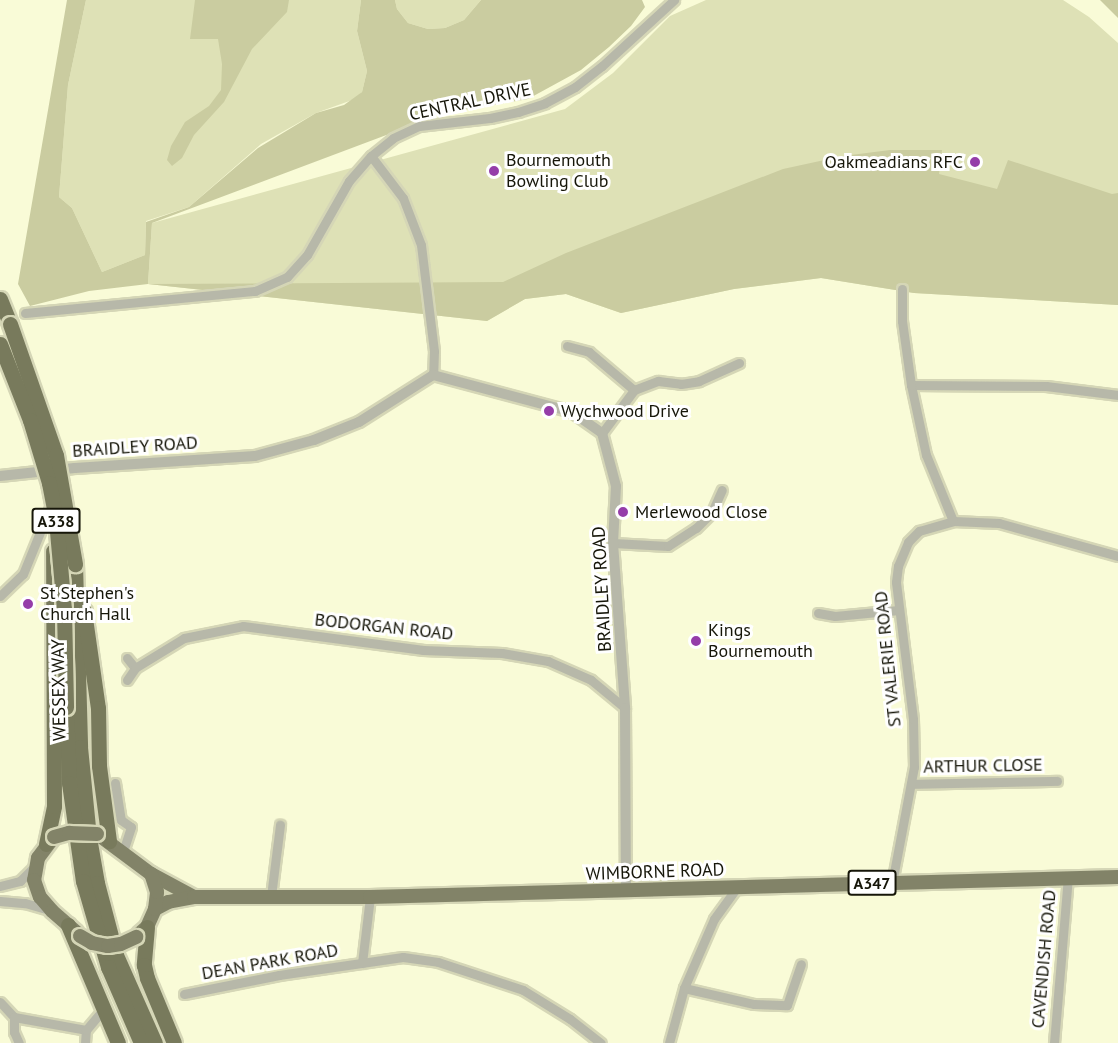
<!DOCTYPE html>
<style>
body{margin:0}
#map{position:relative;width:1118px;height:1043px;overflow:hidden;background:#f9fbd7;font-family:"PT Sans",sans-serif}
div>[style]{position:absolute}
.green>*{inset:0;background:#dee1b6}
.forest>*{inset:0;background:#cacca0}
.roads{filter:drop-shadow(2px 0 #d5d6b6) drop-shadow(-2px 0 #d5d6b6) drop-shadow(0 2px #d5d6b6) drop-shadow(0 -2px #d5d6b6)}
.minor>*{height:9px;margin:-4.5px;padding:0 4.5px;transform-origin:4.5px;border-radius:4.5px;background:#b7b8a9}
.tertiary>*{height:10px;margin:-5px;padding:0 5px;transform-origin:5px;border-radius:5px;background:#b7b8a9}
.primary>*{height:14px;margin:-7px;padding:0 7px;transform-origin:7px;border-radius:7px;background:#828368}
.trunk>*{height:15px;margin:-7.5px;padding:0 7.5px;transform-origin:7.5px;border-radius:7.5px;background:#787a5c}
.bridges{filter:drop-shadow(2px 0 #d5d6b6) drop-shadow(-2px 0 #d5d6b6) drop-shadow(0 2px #d5d6b6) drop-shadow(0 -2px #d5d6b6)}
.primary-bridge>*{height:14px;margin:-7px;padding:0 7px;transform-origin:7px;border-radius:7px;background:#828368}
.trunk-bridge>*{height:15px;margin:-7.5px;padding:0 7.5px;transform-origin:7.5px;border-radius:7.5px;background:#787a5c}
.dots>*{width:16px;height:16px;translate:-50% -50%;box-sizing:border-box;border:3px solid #fff;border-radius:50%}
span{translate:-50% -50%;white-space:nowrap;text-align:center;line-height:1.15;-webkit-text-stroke:6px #fff;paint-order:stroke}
.shield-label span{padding:2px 4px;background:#fff;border:2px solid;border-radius:4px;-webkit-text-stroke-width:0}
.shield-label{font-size:16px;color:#161609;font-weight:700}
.street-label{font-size:18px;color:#161609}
.poi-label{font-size:18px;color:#161609}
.left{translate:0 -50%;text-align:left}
.right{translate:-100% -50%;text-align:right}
</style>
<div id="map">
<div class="green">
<i style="clip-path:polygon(86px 0,361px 0,357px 31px,367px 71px,362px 92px,355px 99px,316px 113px,261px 144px,189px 207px,146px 221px,145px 255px,102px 272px,72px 208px,59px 197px,68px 85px)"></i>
<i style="clip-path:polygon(395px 0,481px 0,464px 20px,445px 28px,428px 29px,408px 23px,397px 9px)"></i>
<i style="clip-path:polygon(706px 0,1063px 0,1089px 17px,1118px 43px,1118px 305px,914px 293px,821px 278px,734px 289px,621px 313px,566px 294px,525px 299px,487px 321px,148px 284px,152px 223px,565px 109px,613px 73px,670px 16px)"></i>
</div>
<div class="forest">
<i style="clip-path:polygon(67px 0,86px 0,68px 85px,59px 197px,72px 208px,102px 272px,145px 255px,146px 222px,189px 207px,258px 148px,316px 113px,344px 105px,362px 92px,367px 71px,357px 31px,361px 0,395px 0,397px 9px,408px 23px,428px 29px,445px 28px,464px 20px,481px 0,642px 0,645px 7px,631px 26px,609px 47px,581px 70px,528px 99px,428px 116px,405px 128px,152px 223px,148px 284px,503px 282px,566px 253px,783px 169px,843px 156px,890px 150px,942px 150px,939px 174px,997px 189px,1008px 160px,1112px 194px,1118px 193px,1118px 305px,914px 293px,821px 278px,734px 289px,621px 313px,566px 294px,525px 299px,487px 321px,148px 284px,89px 291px,30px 306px,18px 284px)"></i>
<i style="clip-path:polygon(195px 0,289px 0,287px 12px,252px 49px,224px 102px,194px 135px,182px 158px,172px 166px,167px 160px,171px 146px,185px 122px,209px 106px,221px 90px,222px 64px,218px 39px,190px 39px)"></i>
<i style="clip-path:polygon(1100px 0,1118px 0,1118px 18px)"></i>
</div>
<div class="roads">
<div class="minor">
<i style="left:371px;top:156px;width:53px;rotate:52.7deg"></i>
<i style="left:403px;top:198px;width:50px;rotate:69deg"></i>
<i style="left:421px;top:245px;width:107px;rotate:83deg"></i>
<i style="left:434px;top:351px;width:24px;rotate:92deg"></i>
<i style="left:25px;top:313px;width:231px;rotate:-5.5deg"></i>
<i style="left:255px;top:291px;width:35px;rotate:-24deg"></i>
<i style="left:287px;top:277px;width:30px;rotate:-48deg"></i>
<i style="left:307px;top:255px;width:85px;rotate:-60.4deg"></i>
<i style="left:349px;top:181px;width:33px;rotate:-49deg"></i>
<i style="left:371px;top:156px;width:28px;rotate:-39deg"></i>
<i style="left:393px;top:138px;width:29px;rotate:-25deg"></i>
<i style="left:419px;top:126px;width:71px;rotate:-6.4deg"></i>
<i style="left:490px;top:118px;width:29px;rotate:-12deg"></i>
<i style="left:518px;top:112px;width:28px;rotate:-18deg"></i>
<i style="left:545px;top:103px;width:34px;rotate:-28deg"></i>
<i style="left:575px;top:87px;width:34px;rotate:-38deg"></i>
<i style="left:602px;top:66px;width:98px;rotate:-42.5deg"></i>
<i style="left:567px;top:346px;width:23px;rotate:15deg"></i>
<i style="left:589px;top:352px;width:59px;rotate:40.2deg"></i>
<i style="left:911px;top:385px;width:135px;rotate:0.4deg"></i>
<i style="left:1046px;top:386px;width:73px;rotate:7.1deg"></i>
<i style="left:602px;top:433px;width:54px;rotate:-53.3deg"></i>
<i style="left:634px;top:390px;width:26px;rotate:-21deg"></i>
<i style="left:658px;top:381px;width:23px;rotate:7deg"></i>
<i style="left:681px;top:384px;width:18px;rotate:-9deg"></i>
<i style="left:699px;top:381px;width:44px;rotate:-24.2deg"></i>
<i style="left:953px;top:521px;width:46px;rotate:2.5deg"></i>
<i style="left:999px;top:523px;width:123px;rotate:15.5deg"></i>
<i style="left:613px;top:543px;width:55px;rotate:3.1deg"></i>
<i style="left:668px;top:546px;width:33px;rotate:-33deg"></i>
<i style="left:696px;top:528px;width:23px;rotate:-45deg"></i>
<i style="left:712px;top:512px;width:24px;rotate:-66deg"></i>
<i style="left:0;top:596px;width:32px;rotate:-44deg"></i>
<i style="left:23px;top:574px;width:74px;rotate:-67.9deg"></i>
<i style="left:818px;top:613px;width:17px;rotate:10deg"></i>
<i style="left:835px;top:616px;width:64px;rotate:-5.4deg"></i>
<i style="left:127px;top:658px;width:13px;rotate:51deg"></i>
<i style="left:127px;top:680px;width:14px;rotate:-56deg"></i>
<i style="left:135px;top:668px;width:57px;rotate:-31.5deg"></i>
<i style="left:184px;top:638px;width:60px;rotate:-11.5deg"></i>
<i style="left:243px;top:626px;width:182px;rotate:7.6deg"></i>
<i style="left:423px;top:650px;width:79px;rotate:2.2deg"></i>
<i style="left:502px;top:653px;width:47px;rotate:9.9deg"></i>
<i style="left:548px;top:661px;width:47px;rotate:23.8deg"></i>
<i style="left:591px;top:680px;width:44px;rotate:39.5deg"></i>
<i style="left:115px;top:783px;width:37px;rotate:81deg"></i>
<i style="left:121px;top:820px;width:12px;rotate:35deg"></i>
<i style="left:131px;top:827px;width:26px;rotate:108deg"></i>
<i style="left:911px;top:784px;width:146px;rotate:-1.2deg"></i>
<i style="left:892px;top:883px;width:118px;rotate:-79.3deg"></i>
<i style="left:914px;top:767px;width:48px;rotate:-91.2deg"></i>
<i style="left:913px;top:719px;width:138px;rotate:-97.1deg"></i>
<i style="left:896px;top:582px;width:16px;rotate:-83deg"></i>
<i style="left:898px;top:566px;width:26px;rotate:-67deg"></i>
<i style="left:908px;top:542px;width:16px;rotate:-45deg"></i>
<i style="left:919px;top:531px;width:35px;rotate:-16deg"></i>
<i style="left:953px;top:521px;width:71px;rotate:-112.2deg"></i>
<i style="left:926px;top:455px;width:72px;rotate:-102.1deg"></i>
<i style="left:911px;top:385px;width:65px;rotate:-98deg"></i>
<i style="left:902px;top:321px;width:32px;rotate:-90deg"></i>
<i style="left:0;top:886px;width:21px;rotate:-14deg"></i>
<i style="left:20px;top:881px;width:21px;rotate:-45deg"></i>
<i style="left:271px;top:896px;width:72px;rotate:-82.8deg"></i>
<i style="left:0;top:901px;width:25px;rotate:5deg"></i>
<i style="left:25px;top:903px;width:26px;rotate:16deg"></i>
<i style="left:362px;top:963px;width:66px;rotate:-83.1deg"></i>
<i style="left:684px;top:988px;width:72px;rotate:12.9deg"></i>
<i style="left:754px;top:1004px;width:33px;rotate:2deg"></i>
<i style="left:787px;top:1005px;width:43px;rotate:-71.1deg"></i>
<i style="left:184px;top:994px;width:97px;rotate:-11.3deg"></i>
<i style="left:279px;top:975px;width:125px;rotate:-8.3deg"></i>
<i style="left:403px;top:957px;width:35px;rotate:8deg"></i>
<i style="left:438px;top:962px;width:89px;rotate:18.2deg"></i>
<i style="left:523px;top:990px;width:55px;rotate:31.7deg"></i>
<i style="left:570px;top:1019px;width:39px;rotate:38deg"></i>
<i style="left:0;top:1002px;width:21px;rotate:47deg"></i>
<i style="left:14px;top:1017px;width:73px;rotate:10.2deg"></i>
<i style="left:14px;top:1017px;width:15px;rotate:90deg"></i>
<i style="left:14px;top:1032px;width:12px;rotate:66deg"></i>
<i style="left:85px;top:1043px;width:13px;rotate:-86deg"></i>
<i style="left:86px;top:1030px;width:26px;rotate:-50deg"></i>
<i style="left:669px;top:1043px;width:57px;rotate:-74.7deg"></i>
<i style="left:684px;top:988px;width:75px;rotate:-66.5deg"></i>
<i style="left:714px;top:919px;width:39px;rotate:-54deg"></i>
<i style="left:1054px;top:1043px;width:166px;rotate:-85.2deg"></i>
</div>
<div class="tertiary">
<i style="left:0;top:476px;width:75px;rotate:-6.1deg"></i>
<i style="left:75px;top:468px;width:180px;rotate:-3.8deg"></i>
<i style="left:255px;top:456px;width:61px;rotate:-15.2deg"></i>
<i style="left:314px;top:440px;width:48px;rotate:-21.8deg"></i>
<i style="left:359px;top:422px;width:88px;rotate:-32.4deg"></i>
<i style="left:433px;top:375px;width:144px;rotate:14.9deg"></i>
<i style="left:572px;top:412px;width:37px;rotate:35deg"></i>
<i style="left:602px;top:433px;width:55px;rotate:75.2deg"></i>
<i style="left:616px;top:486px;width:57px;rotate:93deg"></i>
<i style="left:613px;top:543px;width:165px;rotate:85.8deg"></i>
<i style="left:625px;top:708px;width:183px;rotate:89.7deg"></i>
</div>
<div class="primary">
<i style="left:100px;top:836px;width:64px;rotate:36.7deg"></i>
<i style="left:151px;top:874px;width:49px;rotate:28.1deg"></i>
<i style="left:53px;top:838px;width:25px;rotate:127deg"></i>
<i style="left:38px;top:858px;width:22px;rotate:100deg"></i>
<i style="left:34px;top:880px;width:18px;rotate:71deg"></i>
<i style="left:40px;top:897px;width:18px;rotate:49deg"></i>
<i style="left:52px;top:911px;width:32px;rotate:41deg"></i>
<i style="left:155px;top:909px;width:15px;rotate:-28deg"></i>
<i style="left:168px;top:902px;width:26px;rotate:-11deg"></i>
<i style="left:194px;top:897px;width:176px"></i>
<i style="left:370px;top:897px;width:748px;rotate:-1.53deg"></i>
<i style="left:139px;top:934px;width:11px;rotate:-41deg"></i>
<i style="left:147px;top:927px;width:20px;rotate:-66deg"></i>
<i style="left:155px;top:909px;width:17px;rotate:-83deg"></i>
<i style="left:157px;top:892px;width:19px;rotate:-108deg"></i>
</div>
<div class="trunk">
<i style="left:0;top:299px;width:27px;rotate:68deg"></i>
<i style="left:75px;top:564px;width:183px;rotate:88.4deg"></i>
<i style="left:80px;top:747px;width:90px;rotate:84.3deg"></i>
<i style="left:89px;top:837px;width:47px;rotate:80.1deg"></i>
<i style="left:97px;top:883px;width:74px;rotate:75.2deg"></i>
<i style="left:116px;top:955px;width:96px;rotate:66.1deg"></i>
<i style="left:84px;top:611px;width:98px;rotate:81.8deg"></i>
<i style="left:98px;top:708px;width:58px;rotate:89deg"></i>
<i style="left:99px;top:766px;width:76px;rotate:82.4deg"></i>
<i style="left:66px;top:707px;width:76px;rotate:87.7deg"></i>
<i style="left:69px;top:783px;width:99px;rotate:81.9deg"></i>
<i style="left:83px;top:881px;width:90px;rotate:73.8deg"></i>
<i style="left:108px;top:967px;width:83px;rotate:66.5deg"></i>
<i style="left:46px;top:844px;width:39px;rotate:-78deg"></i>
<i style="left:54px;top:806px;width:255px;rotate:-90.2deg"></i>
<i style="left:68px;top:925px;width:128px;rotate:67deg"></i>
<i style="left:147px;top:927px;width:38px;rotate:95deg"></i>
<i style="left:144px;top:965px;width:13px;rotate:77deg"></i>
<i style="left:147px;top:978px;width:70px;rotate:67.4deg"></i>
</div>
</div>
<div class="bridges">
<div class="primary-bridge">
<i style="left:54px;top:837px;width:16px;rotate:-15deg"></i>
<i style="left:69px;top:833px;width:28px;rotate:2deg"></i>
<i style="left:80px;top:936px;width:14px;rotate:30deg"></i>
<i style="left:92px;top:943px;width:16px;rotate:11deg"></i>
<i style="left:108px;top:946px;width:13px;rotate:-9deg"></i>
<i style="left:121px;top:944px;width:17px;rotate:-25deg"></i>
</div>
<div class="trunk-bridge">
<i style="left:10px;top:324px;width:139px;rotate:70.7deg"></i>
<i style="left:56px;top:455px;width:111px;rotate:80.1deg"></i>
<i style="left:0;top:344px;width:82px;rotate:68.5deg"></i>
<i style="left:30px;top:420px;width:66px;rotate:73.2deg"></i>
<i style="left:49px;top:483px;width:38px;rotate:79deg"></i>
<i style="left:56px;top:520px;width:89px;rotate:84.9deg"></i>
<i style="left:64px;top:609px;width:98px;rotate:88.8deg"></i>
</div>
</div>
<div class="dots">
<i style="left:975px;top:162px;background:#953da9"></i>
<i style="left:494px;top:171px;background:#953da9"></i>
<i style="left:549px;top:411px;background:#953da9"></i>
<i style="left:623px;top:512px;background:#953da9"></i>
<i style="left:28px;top:604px;background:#953da9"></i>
<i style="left:696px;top:641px;background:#953da9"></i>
</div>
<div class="shield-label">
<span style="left:56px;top:521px">A338</span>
<span style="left:872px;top:883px">A347</span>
</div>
<div class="street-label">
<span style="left:470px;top:102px;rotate:-12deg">CENTRAL DRIVE</span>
<span style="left:135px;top:447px;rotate:-4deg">BRAIDLEY ROAD</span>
<span style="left:602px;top:589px;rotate:-93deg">BRAIDLEY ROAD</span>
<span style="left:384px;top:627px;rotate:6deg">BODORGAN ROAD</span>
<span style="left:888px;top:659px;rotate:-96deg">ST VALERIE ROAD</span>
<span style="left:59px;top:690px;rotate:-91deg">WESSEX WAY</span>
<span style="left:983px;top:766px;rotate:-1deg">ARTHUR CLOSE</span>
<span style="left:655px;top:872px;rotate:-2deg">WIMBORNE ROAD</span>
<span style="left:1044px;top:959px;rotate:-85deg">CAVENDISH ROAD</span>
<span style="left:270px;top:962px;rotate:-10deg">DEAN PARK ROAD</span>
</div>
<div class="poi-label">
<span class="left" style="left:506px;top:171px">Bournemouth<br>Bowling Club</span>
<span class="right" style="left:963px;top:162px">Oakmeadians RFC</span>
<span class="left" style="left:561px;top:411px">Wychwood Drive</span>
<span class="left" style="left:635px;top:512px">Merlewood Close</span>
<span class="left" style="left:40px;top:604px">St Stephen's<br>Church Hall</span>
<span class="left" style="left:708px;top:641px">Kings<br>Bournemouth</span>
</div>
</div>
